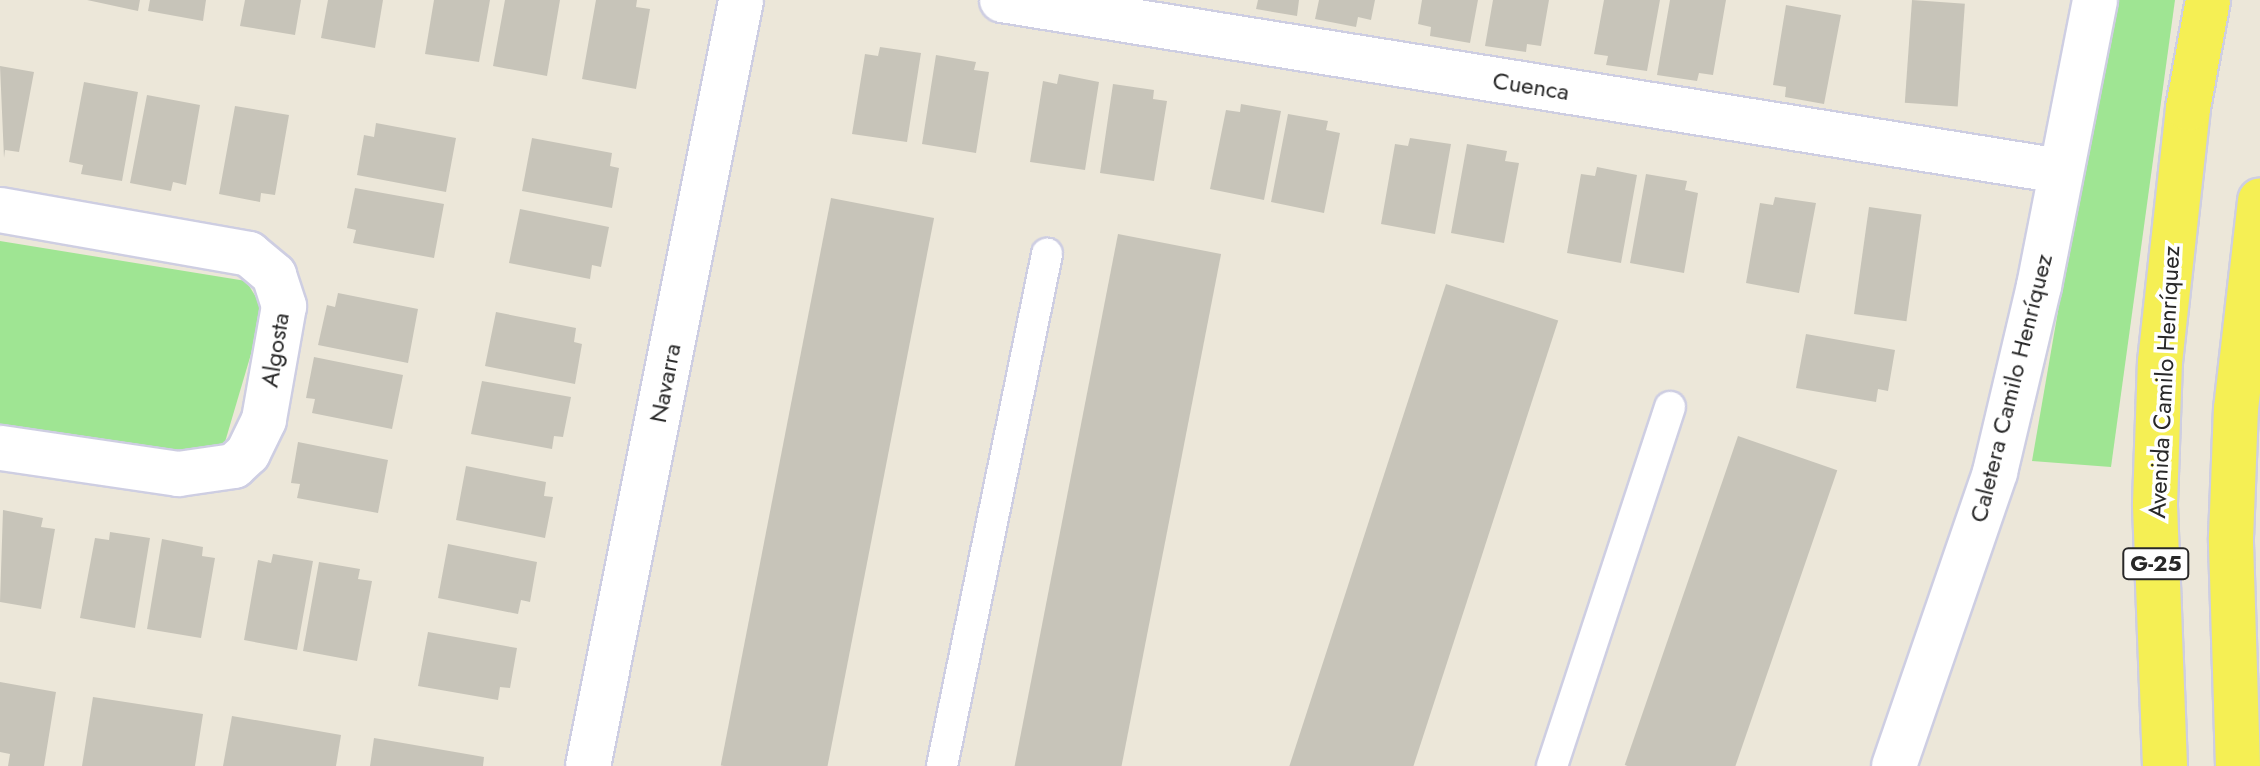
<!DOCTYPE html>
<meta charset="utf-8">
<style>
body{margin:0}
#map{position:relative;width:2260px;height:766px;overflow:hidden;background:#ece7d9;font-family:Jost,sans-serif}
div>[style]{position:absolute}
.green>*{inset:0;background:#9fe593}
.building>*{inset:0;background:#c7c4b9;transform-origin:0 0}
.roads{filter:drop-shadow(2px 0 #cecee2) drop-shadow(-2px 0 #cecee2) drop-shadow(0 2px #cecee2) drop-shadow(0 -2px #cecee2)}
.service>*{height:30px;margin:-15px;padding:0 15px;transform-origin:15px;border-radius:15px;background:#fff}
.minor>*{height:44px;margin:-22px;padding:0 22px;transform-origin:22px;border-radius:22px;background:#fff}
.tertiary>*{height:44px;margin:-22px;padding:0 22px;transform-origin:22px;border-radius:22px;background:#fff}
.primary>*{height:44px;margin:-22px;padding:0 22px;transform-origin:22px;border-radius:22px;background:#f5ef54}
span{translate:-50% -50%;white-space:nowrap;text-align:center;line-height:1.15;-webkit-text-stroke:7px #fff;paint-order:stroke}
.shield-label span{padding:2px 6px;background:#fff;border:2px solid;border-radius:6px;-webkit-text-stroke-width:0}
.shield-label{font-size:22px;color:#282828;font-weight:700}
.street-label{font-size:24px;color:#282828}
</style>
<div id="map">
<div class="green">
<i style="clip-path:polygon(2112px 0,2175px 0,2111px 467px,2032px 461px)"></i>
<i style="clip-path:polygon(0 241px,246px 281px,264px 310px,225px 442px,180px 462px,0 434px)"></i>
</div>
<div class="building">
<i style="clip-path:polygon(87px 0,140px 0,138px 11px)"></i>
<i style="clip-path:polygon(150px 0,206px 0,203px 21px,148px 11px)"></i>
<i style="clip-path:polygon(245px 0,301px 0,295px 35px,240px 26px)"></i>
<i style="clip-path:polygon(328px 0,383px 0,375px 48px,321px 38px)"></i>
<i style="clip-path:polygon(434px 0,490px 0,479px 62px,425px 54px)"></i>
<i style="clip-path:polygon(505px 0,560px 0,547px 76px,493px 66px)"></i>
<i style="clip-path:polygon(596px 0,637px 0,636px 7px,650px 9px,636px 89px,582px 79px)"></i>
<i style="clip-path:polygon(1258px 0,1299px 0,1297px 16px,1256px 9px)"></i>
<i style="clip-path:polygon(1319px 0,1375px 0,1371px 20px,1358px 17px,1356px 27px,1315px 19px)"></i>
<i style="clip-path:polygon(1422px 0,1478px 0,1470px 43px,1430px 36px,1431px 27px,1418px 24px)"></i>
<i style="clip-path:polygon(1493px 0,1549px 0,1541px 46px,1527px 44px,1526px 52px,1485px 46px)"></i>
<i style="clip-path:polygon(1604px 0,1660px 0,1647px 71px,1606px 65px,1608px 56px,1594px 54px)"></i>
<i style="clip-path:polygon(1670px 0,1726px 0,1713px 75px,1699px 73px,1697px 81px,1657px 75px)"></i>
<i style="left:1912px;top:0;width:53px;height:103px;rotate:4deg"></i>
<i style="clip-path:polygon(1786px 5px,1841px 15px,1824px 104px,1785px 97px,1786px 87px,1773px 85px)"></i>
<i style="clip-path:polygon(880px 47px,921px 53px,907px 142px,852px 134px,865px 54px,878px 56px)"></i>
<i style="clip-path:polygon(936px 55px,976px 62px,974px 70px,989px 72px,976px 153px,922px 144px)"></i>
<i style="clip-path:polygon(0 66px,34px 72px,19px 152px,5px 150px,4px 158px)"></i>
<i style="clip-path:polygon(1059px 74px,1099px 82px,1085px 170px,1030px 162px,1043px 81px,1057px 84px)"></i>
<i style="clip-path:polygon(84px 82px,138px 92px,122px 181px,81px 174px,83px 165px,69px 162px)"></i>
<i style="clip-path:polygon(1113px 84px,1154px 90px,1153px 99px,1167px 101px,1154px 181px,1100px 173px)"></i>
<i style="clip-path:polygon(147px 95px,200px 105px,186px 185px,173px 182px,171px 191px,130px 183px)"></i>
<i style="clip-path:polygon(1241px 104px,1281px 111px,1264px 200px,1210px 189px,1226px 110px,1240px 112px)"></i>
<i style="clip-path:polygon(235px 106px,289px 115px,275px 195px,261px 193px,260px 202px,219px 194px)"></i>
<i style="clip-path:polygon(1288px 114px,1328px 121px,1326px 130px,1340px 133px,1324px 213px,1271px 202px)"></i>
<i style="clip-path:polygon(376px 123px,456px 138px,446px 192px,357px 175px,364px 135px,374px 137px)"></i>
<i style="clip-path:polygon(532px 138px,612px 153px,610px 166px,619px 168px,612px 208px,522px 191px)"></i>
<i style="clip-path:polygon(1410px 138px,1451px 144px,1435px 234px,1381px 224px,1395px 144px,1408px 146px)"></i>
<i style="clip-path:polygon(1467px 144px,1507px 151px,1505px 161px,1519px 163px,1504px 243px,1451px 233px)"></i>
<i style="clip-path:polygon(1597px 167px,1637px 175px,1621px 263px,1567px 253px,1581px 174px,1595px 176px)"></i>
<i style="clip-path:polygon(1646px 174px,1687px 181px,1685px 190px,1698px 193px,1684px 273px,1630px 263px)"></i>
<i style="clip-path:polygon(355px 188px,444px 204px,434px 258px,353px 243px,356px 230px,347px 228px)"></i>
<i style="clip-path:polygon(1775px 197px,1816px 203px,1799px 293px,1746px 283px,1760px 203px,1773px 205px)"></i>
<i style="left:831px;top:198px;width:105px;height:578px;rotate:11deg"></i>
<i style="left:1869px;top:207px;width:53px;height:108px;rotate:8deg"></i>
<i style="clip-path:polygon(520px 209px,609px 227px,601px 267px,592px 265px,590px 279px,509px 263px)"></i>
<i style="left:1118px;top:234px;width:105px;height:542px;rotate:11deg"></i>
<i style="left:1446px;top:284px;width:118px;height:508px;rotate:18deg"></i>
<i style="clip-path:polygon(338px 293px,418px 309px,408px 363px,318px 345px,327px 305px,335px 307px)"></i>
<i style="clip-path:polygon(496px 312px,576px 328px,574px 342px,582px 344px,575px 384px,485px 366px)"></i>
<i style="clip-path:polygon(1806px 334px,1895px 350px,1888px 391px,1878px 389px,1876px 402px,1796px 388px)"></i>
<i style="clip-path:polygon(314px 357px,403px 375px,392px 429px,312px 413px,315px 399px,306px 398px)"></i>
<i style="clip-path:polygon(482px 381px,571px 397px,563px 437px,554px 436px,552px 449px,471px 434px)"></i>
<i style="left:1738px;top:436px;width:105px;height:348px;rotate:19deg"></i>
<i style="clip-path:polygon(298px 442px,388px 460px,378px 513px,297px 498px,300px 484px,291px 483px)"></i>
<i style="clip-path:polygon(466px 466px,546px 482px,544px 496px,553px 497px,545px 538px,456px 520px)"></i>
<i style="clip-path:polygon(3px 510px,43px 518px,41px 527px,55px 529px,41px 609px,0 602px)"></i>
<i style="clip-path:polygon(110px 532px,150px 538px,135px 628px,80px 618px,95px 538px,109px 540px)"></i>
<i style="clip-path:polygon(162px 539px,203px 547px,202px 556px,215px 558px,201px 638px,147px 629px)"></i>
<i style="clip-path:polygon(448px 544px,537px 562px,530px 602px,521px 600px,518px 614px,438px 598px)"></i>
<i style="clip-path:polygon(273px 554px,313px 561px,297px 650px,244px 640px,258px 560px,271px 563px)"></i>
<i style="clip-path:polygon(319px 562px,360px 569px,358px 579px,372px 581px,357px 661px,303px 651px)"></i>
<i style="clip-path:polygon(428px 632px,517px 648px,510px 688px,500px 687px,498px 700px,418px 686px)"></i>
<i style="clip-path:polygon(0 682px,56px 692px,44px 766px,8px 766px,10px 754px,0 752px)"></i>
<i style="clip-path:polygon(93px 697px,203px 714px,195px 766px,82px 766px)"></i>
<i style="clip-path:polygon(232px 716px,341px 735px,336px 766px,223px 766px)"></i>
<i style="clip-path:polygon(374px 738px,484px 757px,483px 766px,370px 766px)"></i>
</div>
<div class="roads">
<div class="service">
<i style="left:942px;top:766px;width:523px;rotate:-78.41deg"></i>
<i style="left:1552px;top:766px;width:378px;rotate:-71.8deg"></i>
</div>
<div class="minor">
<i style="left:1002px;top:0;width:1072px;rotate:9.18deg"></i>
<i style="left:0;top:210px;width:253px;rotate:10deg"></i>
<i style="left:249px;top:254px;width:33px;rotate:40deg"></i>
<i style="left:274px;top:275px;width:33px;rotate:72deg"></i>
<i style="left:284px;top:306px;width:116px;rotate:100deg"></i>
<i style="left:264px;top:420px;width:37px;rotate:116deg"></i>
<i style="left:248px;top:453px;width:19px;rotate:137deg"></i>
<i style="left:234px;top:466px;width:56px;rotate:171.7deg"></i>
<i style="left:179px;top:474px;width:181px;rotate:-171.7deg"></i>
<i style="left:588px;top:766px;width:781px;rotate:-78.7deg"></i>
</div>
<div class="tertiary">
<i style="left:1894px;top:766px;width:311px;rotate:-71deg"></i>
<i style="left:1995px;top:472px;width:191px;rotate:-76.7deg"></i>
<i style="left:2039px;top:286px;width:291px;rotate:-78.9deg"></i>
</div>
<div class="primary">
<i style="left:2165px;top:766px;width:262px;rotate:-92.2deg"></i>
<i style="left:2155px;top:504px;width:142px;rotate:-88deg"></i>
<i style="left:2160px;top:362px;width:256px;rotate:-83.7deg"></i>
<i style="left:2188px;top:108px;width:110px;rotate:-79.5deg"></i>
<i style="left:2238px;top:766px;width:228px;rotate:-91.8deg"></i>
<i style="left:2231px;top:538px;width:129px;rotate:-87.8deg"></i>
<i style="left:2236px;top:409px;width:210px;rotate:-83.4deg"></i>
</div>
</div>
<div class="shield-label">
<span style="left:2156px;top:564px">G-25</span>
</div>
<div class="street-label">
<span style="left:1531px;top:86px;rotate:9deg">Cuenca</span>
<span style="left:275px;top:350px;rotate:-81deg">Algosta</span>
<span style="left:2164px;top:382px;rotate:-87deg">Avenida Camilo Henríquez</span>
<span style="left:665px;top:383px;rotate:-79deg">Navarra</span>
<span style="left:2011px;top:388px;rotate:-76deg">Caletera Camilo Henríquez</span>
</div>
</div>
